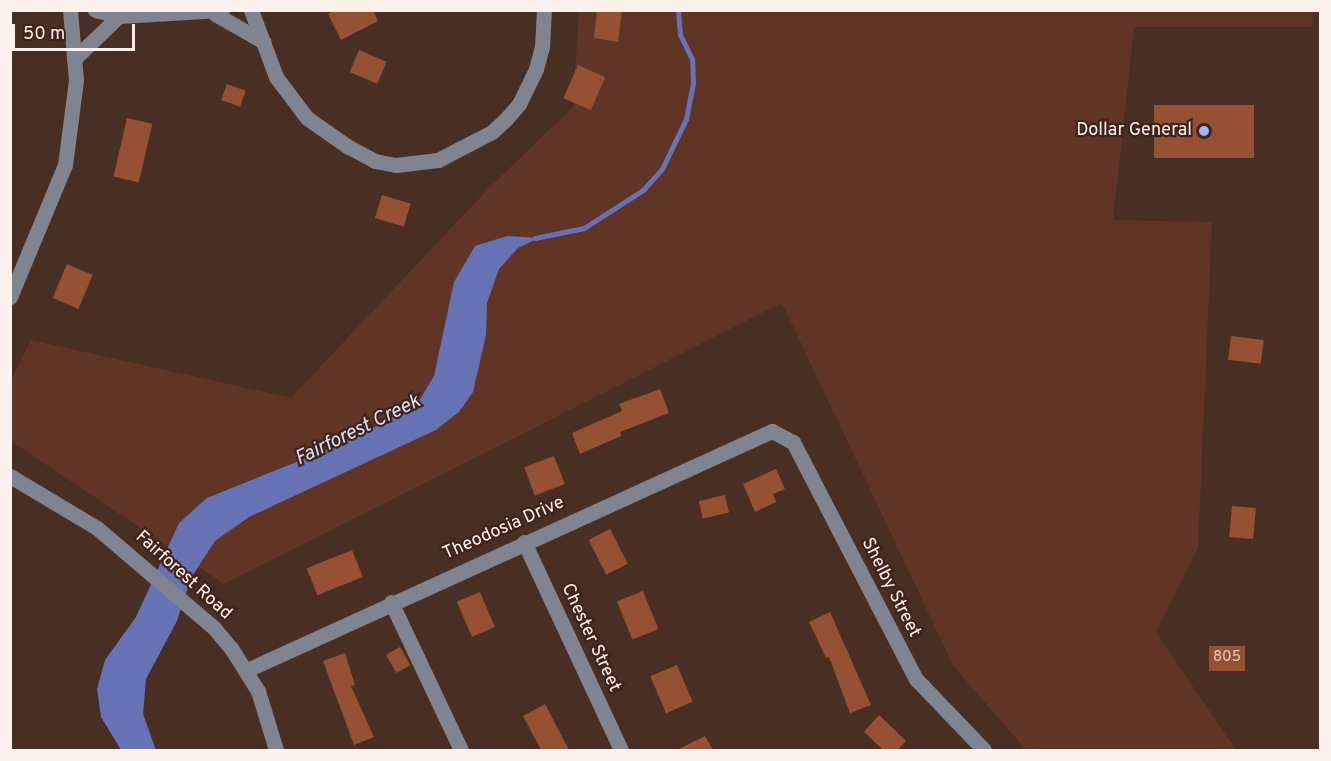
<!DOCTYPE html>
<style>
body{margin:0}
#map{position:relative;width:1331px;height:761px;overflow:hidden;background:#492e24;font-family:Overpass,sans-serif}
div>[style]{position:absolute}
.green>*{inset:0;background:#603525}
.water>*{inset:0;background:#6672b3}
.stream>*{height:5px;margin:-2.5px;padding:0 2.5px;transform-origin:2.5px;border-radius:2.5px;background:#6672b3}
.building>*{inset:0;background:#965135;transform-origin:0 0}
.minor>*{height:15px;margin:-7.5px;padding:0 7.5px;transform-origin:7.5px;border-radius:7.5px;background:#808390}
.dots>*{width:16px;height:16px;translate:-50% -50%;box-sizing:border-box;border:3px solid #3e241a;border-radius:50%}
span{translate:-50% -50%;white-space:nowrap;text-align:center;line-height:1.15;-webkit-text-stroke:4.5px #3e241a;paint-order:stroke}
.number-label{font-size:15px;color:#e3cac0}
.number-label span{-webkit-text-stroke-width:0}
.poi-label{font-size:18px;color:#fdf2ee}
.right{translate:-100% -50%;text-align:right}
.street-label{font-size:18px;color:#fdf2ee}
.water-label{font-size:20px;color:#dbe0f3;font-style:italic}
.frame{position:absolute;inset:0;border:12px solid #fdf2ee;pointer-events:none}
.scale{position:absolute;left:12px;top:24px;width:123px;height:27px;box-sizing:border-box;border:3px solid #fdf2ee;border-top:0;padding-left:8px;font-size:18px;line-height:21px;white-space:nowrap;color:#fdf2ee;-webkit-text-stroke:4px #3e241a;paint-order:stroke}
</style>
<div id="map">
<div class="green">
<i style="clip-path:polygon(579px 11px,1313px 11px,1312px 27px,1134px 27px,1113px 220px,1212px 222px,1198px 548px,1156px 632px,1236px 750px,1026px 750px,954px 667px,782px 303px,224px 584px,11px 441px,10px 383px,31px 340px,291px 398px,485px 192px,573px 107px)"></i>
</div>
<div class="water">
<i style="clip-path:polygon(507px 236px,539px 238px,518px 248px,499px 269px,487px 303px,486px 335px,473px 392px,459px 412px,436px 430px,249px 517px,215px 541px,191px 578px,177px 621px,146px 679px,143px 714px,156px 750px,121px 750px,101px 717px,97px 689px,105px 660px,136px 617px,179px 523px,207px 498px,356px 438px,419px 401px,434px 376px,454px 282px,475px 246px)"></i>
</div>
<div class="stream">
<i style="left:535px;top:238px;width:50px;rotate:-11.5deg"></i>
<i style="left:584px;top:228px;width:70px;rotate:-32.8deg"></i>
<i style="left:643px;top:190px;width:28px;rotate:-48deg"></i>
<i style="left:662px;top:169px;width:55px;rotate:-64.4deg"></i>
<i style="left:686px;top:119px;width:37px;rotate:-79deg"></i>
<i style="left:693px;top:83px;width:24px;rotate:-92deg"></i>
<i style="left:692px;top:59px;width:28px;rotate:-116deg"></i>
<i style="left:680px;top:34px;width:24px;rotate:-95deg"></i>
</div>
<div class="building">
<i style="clip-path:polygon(335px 10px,373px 10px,378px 21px,341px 40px,328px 14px)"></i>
<i style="clip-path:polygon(597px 10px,622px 10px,618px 42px,594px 38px)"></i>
<i style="left:359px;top:50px;width:30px;height:24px;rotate:23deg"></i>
<i style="left:578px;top:65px;width:30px;height:36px;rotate:24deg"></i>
<i style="left:227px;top:84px;width:20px;height:17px;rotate:20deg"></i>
<i style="left:1154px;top:105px;width:100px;height:53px"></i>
<i style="left:127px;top:118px;width:26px;height:60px;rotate:13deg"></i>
<i style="left:382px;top:195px;width:30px;height:24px;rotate:17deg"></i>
<i style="left:67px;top:264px;width:28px;height:37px;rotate:23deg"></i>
<i style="left:1231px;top:336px;width:33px;height:24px;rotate:7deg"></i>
<i style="clip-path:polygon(660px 389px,669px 413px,620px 432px,621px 436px,580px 454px,572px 433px,622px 411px,619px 404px)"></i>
<i style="left:554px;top:456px;width:30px;height:32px;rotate:69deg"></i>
<i style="clip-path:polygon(776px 469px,785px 489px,773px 494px,776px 502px,755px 512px,743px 484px)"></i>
<i style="left:725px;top:495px;width:18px;height:27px;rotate:77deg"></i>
<i style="left:1232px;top:506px;width:24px;height:31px;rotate:5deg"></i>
<i style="left:610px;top:529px;width:39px;height:24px;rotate:63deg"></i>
<i style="left:352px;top:550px;width:29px;height:49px;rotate:68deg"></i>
<i style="left:643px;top:591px;width:41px;height:28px;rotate:68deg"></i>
<i style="left:480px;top:592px;width:38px;height:25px;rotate:67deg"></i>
<i style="clip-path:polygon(830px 612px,871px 705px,850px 713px,829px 657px,826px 658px,809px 622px)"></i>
<i style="left:1209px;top:646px;width:36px;height:25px"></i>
<i style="left:400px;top:647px;width:21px;height:16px;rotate:61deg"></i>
<i style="clip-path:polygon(345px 653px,355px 685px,351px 686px,374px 737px,354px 745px,323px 661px)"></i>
<i style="left:677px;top:665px;width:40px;height:29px;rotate:67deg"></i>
<i style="clip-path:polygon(545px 704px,569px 750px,541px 750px,523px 716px)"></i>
<i style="clip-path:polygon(879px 715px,906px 741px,897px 750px,883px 750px,864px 732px)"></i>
<i style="clip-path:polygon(705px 736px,713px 750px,677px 750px)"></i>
</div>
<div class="minor">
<i style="left:95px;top:10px;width:25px;rotate:14deg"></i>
<i style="left:119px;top:16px;width:103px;rotate:-3.3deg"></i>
<i style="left:251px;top:10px;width:72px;rotate:69.5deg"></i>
<i style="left:276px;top:77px;width:51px;rotate:52.9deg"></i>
<i style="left:307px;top:118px;width:49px;rotate:35deg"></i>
<i style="left:347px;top:146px;width:32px;rotate:28deg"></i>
<i style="left:375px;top:161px;width:21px;rotate:11deg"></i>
<i style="left:396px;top:165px;width:42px;rotate:-6.8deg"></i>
<i style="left:438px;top:160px;width:61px;rotate:-27.4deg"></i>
<i style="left:492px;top:132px;width:19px;rotate:-43deg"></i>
<i style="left:506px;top:119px;width:20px;rotate:-49deg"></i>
<i style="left:519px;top:104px;width:39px;rotate:-64deg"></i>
<i style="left:536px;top:69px;width:23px;rotate:-75deg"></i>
<i style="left:542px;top:47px;width:37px;rotate:-87deg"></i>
<i style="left:215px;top:14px;width:56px;rotate:29.7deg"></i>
<i style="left:74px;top:59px;width:62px;rotate:-43.7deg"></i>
<i style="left:10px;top:297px;width:143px;rotate:-67.4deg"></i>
<i style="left:65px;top:165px;width:86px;rotate:-82.6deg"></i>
<i style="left:76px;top:80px;width:70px;rotate:-94.9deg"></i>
<i style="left:10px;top:476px;width:101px;rotate:30.9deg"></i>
<i style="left:97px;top:528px;width:154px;rotate:40.5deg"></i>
<i style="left:214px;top:628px;width:26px;rotate:50deg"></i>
<i style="left:231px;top:648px;width:51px;rotate:57.9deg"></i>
<i style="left:258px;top:691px;width:62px;rotate:73deg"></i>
<i style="left:524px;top:542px;width:230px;rotate:65deg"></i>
<i style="left:391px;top:602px;width:164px;rotate:64.7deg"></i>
<i style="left:247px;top:670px;width:577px;rotate:-24.48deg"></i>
<i style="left:772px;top:431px;width:24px;rotate:28deg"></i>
<i style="left:793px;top:442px;width:267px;rotate:62.6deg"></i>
<i style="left:916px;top:679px;width:98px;rotate:46.2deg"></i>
</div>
<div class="dots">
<i style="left:1204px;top:131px;background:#a3b2fd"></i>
</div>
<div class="number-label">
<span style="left:1227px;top:658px">805</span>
</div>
<div class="poi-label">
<span class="right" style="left:1192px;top:131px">Dollar General</span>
</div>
<div class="street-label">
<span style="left:504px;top:529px;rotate:-24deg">Theodosia Drive</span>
<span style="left:183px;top:576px;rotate:42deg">Fairforest Road</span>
<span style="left:890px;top:588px;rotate:63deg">Shelby Street</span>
<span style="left:590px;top:638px;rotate:65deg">Chester Street</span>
</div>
<div class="water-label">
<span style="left:358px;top:431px;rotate:-26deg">Fairforest Creek</span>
</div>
<div class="frame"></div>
<div class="scale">50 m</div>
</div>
